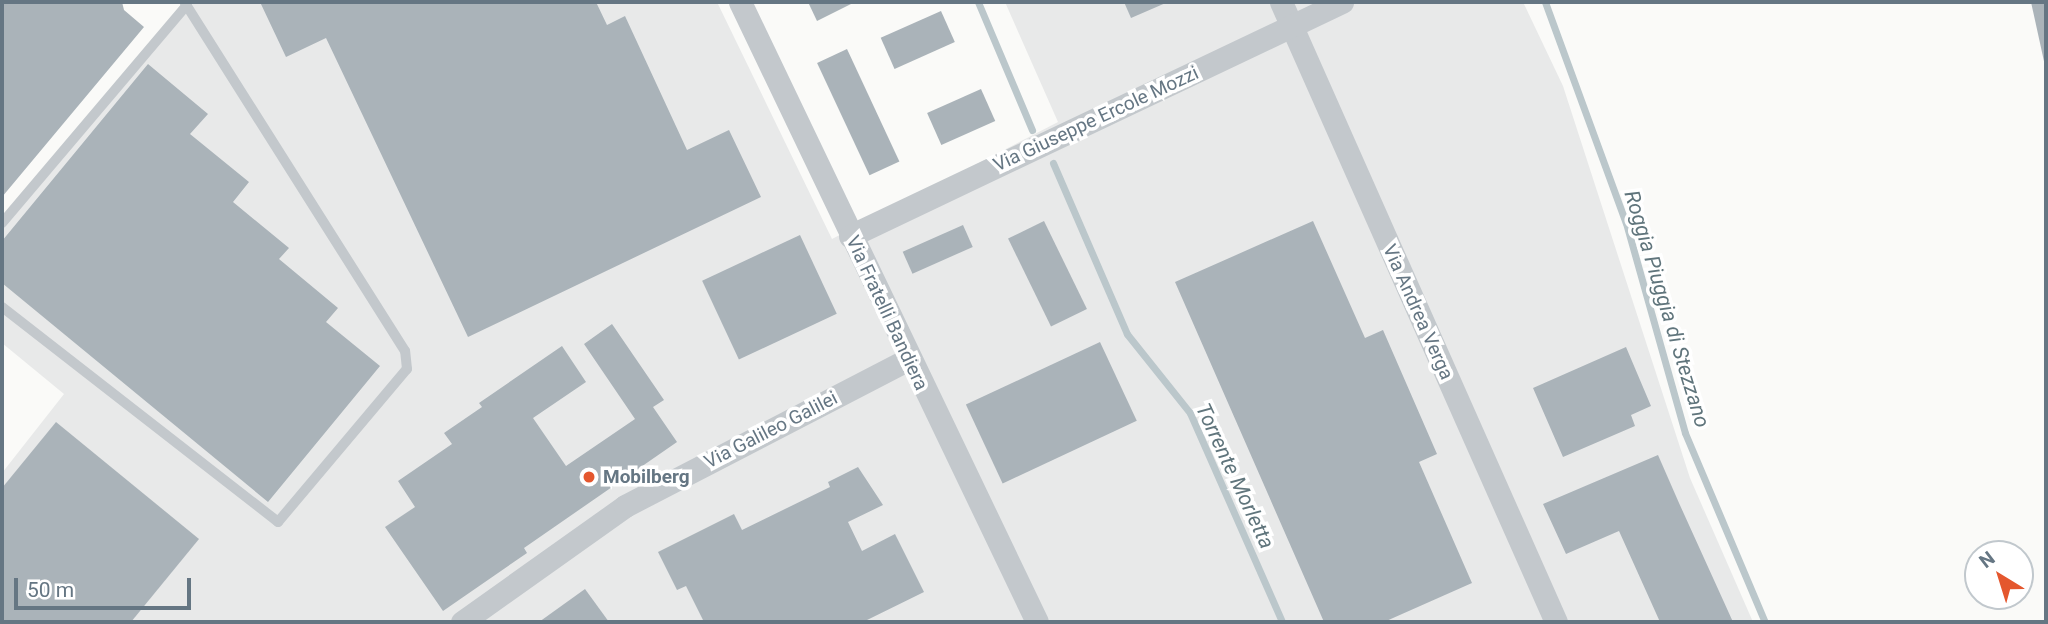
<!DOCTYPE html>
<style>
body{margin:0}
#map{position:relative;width:2048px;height:624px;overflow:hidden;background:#fafaf8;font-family:Roboto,sans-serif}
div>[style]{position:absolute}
.built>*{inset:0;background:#e8e9e9}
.stream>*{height:7px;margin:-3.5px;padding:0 3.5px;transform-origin:3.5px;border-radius:3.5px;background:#bbc7cb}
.building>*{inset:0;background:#aab3b9;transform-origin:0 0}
.service>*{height:10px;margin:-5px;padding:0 5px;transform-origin:5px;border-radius:5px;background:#c3c8cc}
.minor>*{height:23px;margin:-11.5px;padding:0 11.5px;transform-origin:11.5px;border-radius:11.5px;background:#c3c8cc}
.dots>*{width:19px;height:19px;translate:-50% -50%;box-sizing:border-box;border:4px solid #fff;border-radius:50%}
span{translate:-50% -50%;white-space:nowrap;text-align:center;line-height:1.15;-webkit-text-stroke:7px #fff;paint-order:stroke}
.street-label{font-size:19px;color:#657683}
.poi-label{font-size:19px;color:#657683;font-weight:700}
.left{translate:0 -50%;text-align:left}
.water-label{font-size:21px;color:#60757c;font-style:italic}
.frame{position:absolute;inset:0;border:4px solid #657683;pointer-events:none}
.north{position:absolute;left:1964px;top:540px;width:70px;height:70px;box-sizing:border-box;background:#fff;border:2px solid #c1c8cd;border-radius:50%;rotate:322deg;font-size:19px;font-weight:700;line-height:28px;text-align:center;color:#657683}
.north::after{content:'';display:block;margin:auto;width:24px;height:32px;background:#e4572e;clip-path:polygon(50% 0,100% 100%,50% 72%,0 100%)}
.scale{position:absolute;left:14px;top:578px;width:177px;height:32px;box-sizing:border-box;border:4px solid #657683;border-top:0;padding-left:9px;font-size:21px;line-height:24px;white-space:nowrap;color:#657683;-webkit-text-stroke:5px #fff;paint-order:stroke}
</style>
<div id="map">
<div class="built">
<i style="clip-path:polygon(188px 2px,717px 2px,832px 239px,1058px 122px,1005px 2px,1523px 2px,1563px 86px,1690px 478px,1753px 622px,2px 622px,2px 473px,64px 394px,2px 343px,2px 228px)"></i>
</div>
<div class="stream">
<i style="left:978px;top:2px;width:139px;rotate:67.1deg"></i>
<i style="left:1545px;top:2px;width:235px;rotate:69.9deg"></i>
<i style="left:1626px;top:223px;width:218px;rotate:74.3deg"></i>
<i style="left:1685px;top:433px;width:205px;rotate:67.1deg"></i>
<i style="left:1053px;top:163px;width:186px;rotate:66.6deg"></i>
<i style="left:1127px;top:334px;width:101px;rotate:51.4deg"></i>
<i style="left:1190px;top:413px;width:228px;rotate:66.2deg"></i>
</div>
<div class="building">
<i style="clip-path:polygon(2px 2px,122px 2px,124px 10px,144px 27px,2px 197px)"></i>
<i style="clip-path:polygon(260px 2px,596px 2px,607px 25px,625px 16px,687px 150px,729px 130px,761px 197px,468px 337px,326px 38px,286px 57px)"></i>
<i style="clip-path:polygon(808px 2px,855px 2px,817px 21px)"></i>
<i style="clip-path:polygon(1124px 2px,1168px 2px,1131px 18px)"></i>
<i style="clip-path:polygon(2031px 2px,2046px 2px,2046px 66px,2045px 66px)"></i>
<i style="left:941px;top:11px;width:34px;height:66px;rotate:66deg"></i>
<i style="left:847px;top:49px;width:124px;height:33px;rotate:65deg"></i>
<i style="clip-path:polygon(148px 64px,208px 114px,190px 134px,249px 182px,233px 202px,289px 248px,279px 259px,338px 308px,326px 322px,380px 366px,268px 502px,2px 283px,2px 241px)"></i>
<i style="left:981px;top:89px;width:35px;height:59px;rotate:66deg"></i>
<i style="left:1044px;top:221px;width:98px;height:40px;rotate:64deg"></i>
<i style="clip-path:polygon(1313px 221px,1365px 338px,1383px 330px,1437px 454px,1419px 462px,1472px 583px,1384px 622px,1324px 622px,1175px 282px)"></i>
<i style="left:963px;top:225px;width:24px;height:66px;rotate:66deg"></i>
<i style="left:800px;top:235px;width:87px;height:108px;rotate:65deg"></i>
<i style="clip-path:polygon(612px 324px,664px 400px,653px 407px,677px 442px,524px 548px,527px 553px,443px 611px,385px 527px,415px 507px,398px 481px,452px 444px,444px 433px,482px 407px,479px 403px,562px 346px,586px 382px,533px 418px,566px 466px,635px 419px,584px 344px)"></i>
<i style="left:1100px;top:342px;width:87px;height:148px;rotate:65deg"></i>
<i style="clip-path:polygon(1626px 347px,1651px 406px,1631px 415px,1635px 426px,1563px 457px,1533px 388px)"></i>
<i style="clip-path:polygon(56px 422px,199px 539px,131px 622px,2px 622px,2px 488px)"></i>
<i style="clip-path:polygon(1658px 455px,1679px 503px,1733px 622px,1660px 622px,1619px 531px,1566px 554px,1543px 504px)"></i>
<i style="clip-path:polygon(858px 467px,883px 505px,848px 522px,862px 551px,895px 534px,924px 592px,863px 622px,704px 622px,686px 586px,677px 590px,658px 552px,734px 514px,742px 530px,830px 487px,828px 482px)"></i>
<i style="clip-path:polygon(585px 589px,609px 622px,539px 622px)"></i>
</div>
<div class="service">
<i style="left:2px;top:223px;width:286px;rotate:-49.7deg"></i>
<i style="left:2px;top:307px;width:350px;rotate:37.9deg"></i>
<i style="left:278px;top:522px;width:200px;rotate:-49.9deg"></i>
<i style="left:407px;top:369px;width:18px;rotate:-96deg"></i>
<i style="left:405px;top:351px;width:413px;rotate:-122.3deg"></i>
</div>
<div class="minor">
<i style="left:740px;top:2px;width:687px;rotate:64.4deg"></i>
<i style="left:1281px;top:2px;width:678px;rotate:66.08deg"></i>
<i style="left:850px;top:236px;width:545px;rotate:-25.44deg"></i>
<i style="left:462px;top:622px;width:200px;rotate:-35.4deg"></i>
<i style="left:625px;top:506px;width:320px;rotate:-27.4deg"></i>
</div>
<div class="dots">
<i style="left:589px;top:477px;background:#e4572e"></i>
</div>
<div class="street-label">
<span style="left:1096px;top:119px;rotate:-25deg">Via Giuseppe Ercole Mozzi</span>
<span style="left:1418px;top:312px;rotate:66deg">Via Andrea Verga</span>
<span style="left:887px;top:313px;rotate:65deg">Via Fratelli Bandiera</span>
<span style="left:771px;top:430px;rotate:-27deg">Via Galileo Galilei</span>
</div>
<div class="poi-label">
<span class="left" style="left:603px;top:477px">Mobilberg</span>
</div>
<div class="water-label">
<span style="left:1667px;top:309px;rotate:73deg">Roggia Piuggia di Stezzano</span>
<span style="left:1235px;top:476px;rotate:65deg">Torrente Morletta</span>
</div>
<div class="frame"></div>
<div class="north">N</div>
<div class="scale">50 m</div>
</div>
